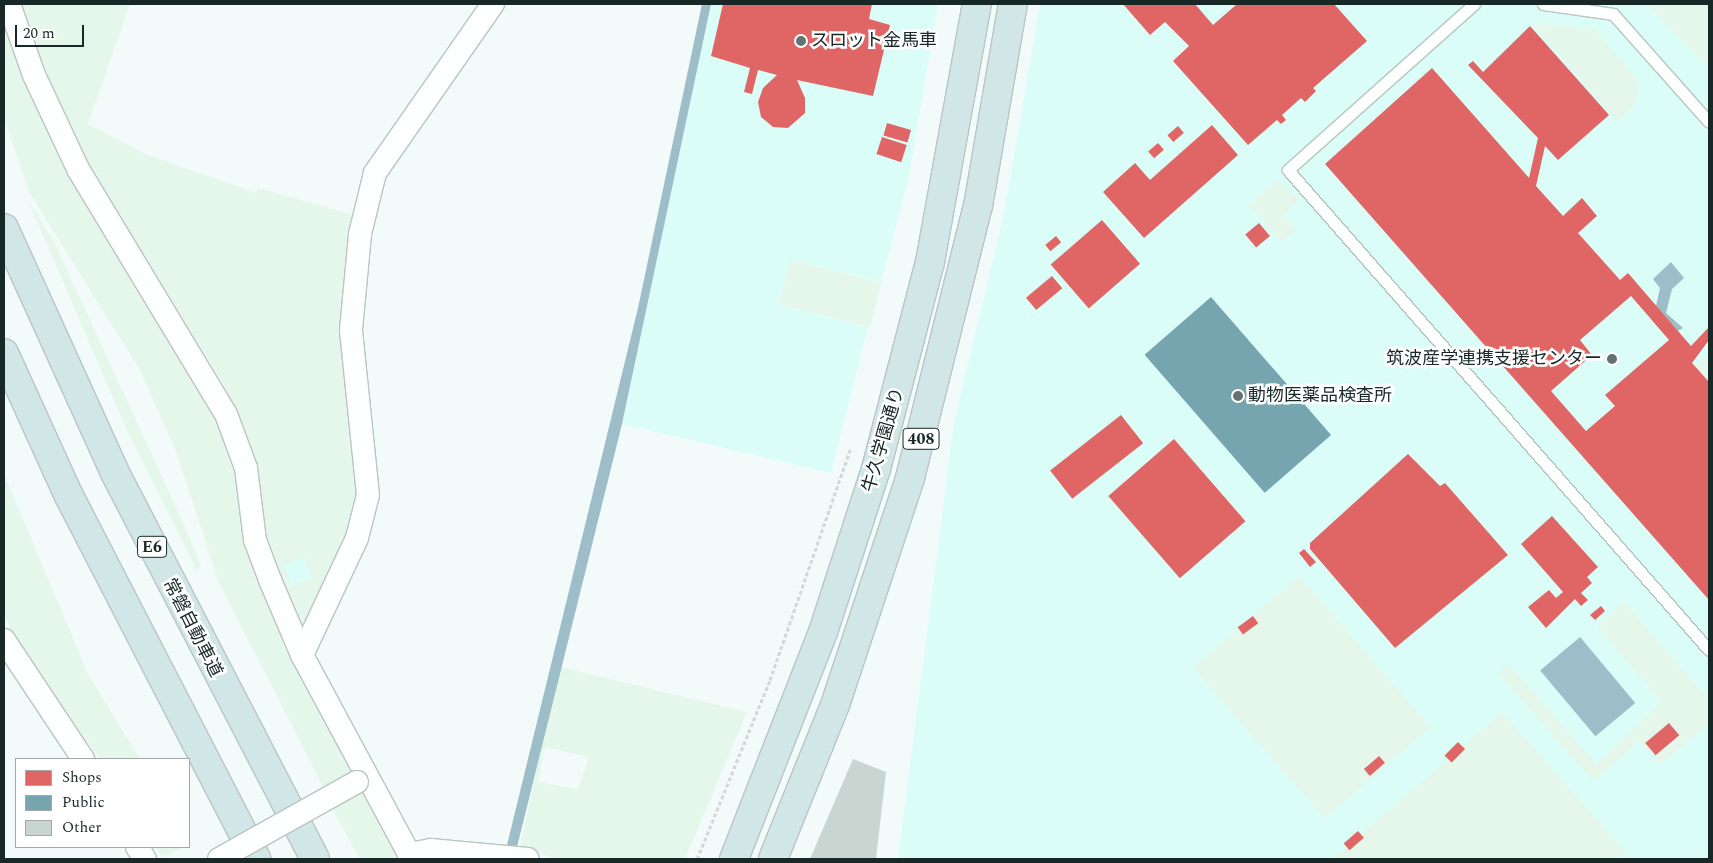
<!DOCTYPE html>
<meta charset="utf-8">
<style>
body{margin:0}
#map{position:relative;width:1713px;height:863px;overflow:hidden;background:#f2fbf9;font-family:Spectral,"Noto Sans JP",serif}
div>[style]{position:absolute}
.built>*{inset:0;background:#dbfdf8}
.green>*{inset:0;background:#e4f7ea;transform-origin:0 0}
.water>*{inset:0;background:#9dbdc8;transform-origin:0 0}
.shops>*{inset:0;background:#e06666;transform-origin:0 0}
.public>*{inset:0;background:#76a5af;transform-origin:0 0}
.building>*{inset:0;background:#c9d5d1}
.path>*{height:3px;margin-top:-1.5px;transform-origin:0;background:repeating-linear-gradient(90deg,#d3d7d6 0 4px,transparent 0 6.5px)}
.roads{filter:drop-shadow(1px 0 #b9c5c3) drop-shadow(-1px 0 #b9c5c3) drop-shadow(0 1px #b9c5c3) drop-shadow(0 -1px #b9c5c3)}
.lane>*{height:11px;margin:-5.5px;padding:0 5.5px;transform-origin:5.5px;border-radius:5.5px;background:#fdfefe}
.street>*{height:22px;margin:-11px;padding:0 11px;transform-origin:11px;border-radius:11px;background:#fdfefe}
.highway>*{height:28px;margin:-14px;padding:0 14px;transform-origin:14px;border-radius:14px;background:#d0e6e7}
.bridges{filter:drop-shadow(1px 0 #b9c5c3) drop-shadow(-1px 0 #b9c5c3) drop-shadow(0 1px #b9c5c3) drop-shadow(0 -1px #b9c5c3)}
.street-bridge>*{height:22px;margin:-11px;padding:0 11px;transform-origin:11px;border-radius:11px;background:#fdfefe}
.dots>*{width:14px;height:14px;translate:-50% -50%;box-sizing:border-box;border:2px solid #fff;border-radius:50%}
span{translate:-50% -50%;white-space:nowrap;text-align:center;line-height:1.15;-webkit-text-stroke:5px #fff;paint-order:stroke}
.shield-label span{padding:1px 4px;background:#fff;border:1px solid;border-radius:4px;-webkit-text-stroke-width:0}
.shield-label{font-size:16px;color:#172826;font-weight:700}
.poi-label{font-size:18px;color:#172826}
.left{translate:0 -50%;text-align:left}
.right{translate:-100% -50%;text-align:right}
.street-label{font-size:18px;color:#172826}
.frame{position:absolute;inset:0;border:5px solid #172826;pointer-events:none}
.legend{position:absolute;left:15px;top:758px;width:175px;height:90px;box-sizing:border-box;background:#fff;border:1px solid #a2a9a8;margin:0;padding:6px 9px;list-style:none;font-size:15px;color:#172826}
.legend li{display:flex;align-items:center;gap:10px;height:25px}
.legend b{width:25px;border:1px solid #a2a9a8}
.scale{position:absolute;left:15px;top:25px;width:69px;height:22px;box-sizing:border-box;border:2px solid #172826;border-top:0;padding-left:6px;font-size:15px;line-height:18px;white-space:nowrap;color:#172826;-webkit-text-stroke:4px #fff;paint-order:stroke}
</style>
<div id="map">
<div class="built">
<i style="clip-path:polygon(711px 4px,938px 4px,909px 177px,881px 282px,790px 260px,779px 305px,868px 327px,831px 473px,622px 424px)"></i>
<i style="clip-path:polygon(1040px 4px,1709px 4px,1709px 859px,898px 859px,954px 422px,1004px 214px)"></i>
<i style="clip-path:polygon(306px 546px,324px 590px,304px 631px,276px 566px)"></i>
</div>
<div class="green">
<i style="clip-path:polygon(evenodd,19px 4px,130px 4px,88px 124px,148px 155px,256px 193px,258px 188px,354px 215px,358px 487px,355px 519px,304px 631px,300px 631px,264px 533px,255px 459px,225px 387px,77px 145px,44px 77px,19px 4px,304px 556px,312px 578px,291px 586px,284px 565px,304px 556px)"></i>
<i style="clip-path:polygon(1647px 4px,1709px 4px,1709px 68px,1689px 48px)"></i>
<i style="clip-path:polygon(4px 10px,209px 404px,234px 465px,247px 542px,285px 649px,355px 770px,326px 792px,219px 583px,176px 451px,140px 370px,29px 192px,4px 118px)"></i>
<i style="clip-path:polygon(1531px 23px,1594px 29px,1638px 80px,1636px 103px,1617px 121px)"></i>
<i style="clip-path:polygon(1278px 180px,1300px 200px,1284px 214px,1295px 231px,1281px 242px,1249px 205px)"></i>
<i style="clip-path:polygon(28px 200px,54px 242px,181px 518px,201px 566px,197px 571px,128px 433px)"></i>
<i style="left:790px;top:260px;width:94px;height:46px;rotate:14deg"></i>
<i style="clip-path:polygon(1709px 353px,1709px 382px,1695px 366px)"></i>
<i style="clip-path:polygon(4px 474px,88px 674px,140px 759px,100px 759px,24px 656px,4px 615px)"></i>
<i style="left:1299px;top:576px;width:200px;height:140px;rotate:49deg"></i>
<i style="clip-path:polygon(1624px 602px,1709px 700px,1709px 723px,1660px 765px,1640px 741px,1593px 781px,1498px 673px,1509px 665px,1596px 763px,1662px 702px,1597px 626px)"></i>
<i style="clip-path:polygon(evenodd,560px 667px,747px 712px,685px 859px,555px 859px,520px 846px,560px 667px,545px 747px,589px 757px,578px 789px,538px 782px,545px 747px)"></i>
<i style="clip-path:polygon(1502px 712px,1625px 852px,1616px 859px,1333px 859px)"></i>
<i style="clip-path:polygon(362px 790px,368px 796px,402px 859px,360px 859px,330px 805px)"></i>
<i style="clip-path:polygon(156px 847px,184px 847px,163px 858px)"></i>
</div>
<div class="water">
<i style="clip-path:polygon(702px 4px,711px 4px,622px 424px,517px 847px,507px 845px,638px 308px)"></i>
<i style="clip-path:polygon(1671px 262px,1684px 278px,1672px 289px,1666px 313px,1683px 328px,1678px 331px,1656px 306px,1660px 288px,1653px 279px)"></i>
<i style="left:1580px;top:637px;width:86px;height:52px;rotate:50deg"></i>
</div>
<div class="shops">
<i style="clip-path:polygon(723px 4px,872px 4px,869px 19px,890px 25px,873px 96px,797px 80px,805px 98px,805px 113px,788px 128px,773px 127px,761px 117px,758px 102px,763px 88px,777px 75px,758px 70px,752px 94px,744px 92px,750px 68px,711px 56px)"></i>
<i style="clip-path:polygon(1123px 4px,1195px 4px,1213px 25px,1237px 4px,1334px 4px,1367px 41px,1313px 88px,1316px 91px,1305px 102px,1301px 98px,1282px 115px,1286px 120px,1281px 124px,1277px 120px,1248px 145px,1173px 61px,1189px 46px,1165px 22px,1150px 35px)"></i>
<i style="clip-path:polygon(evenodd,1530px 26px,1609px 115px,1558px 160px,1545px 146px,1536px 186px,1563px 216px,1582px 198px,1597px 216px,1578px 233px,1620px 280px,1628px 273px,1691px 346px,1709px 327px,1709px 340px,1692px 363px,1709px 382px,1709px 600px,1325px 164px,1432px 68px,1529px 178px,1538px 138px,1468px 65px,1473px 61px,1483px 72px,1530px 26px,1631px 296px,1669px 340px,1605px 395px,1615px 406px,1586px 431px,1551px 391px,1592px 355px,1580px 340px,1631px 296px)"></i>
<i style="left:887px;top:123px;width:25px;height:13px;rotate:16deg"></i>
<i style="clip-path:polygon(1212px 125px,1238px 155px,1144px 238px,1103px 192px,1135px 163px,1150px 180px)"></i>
<i style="left:1178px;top:126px;width:9px;height:14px;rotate:49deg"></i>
<i style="left:882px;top:137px;width:26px;height:18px;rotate:18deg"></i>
<i style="left:1158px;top:143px;width:9px;height:13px;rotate:49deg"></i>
<i style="left:1102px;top:220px;width:58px;height:68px;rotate:49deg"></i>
<i style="left:1259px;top:223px;width:17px;height:18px;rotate:50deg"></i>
<i style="left:1056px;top:236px;width:8px;height:14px;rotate:50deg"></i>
<i style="left:1052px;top:276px;width:16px;height:34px;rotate:50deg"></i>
<i style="left:1121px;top:415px;width:36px;height:90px;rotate:52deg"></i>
<i style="left:1174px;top:439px;width:109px;height:87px;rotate:49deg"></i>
<i style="clip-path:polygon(1408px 454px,1440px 486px,1445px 483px,1508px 555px,1395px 648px,1310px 549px,1310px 543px)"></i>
<i style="clip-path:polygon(1552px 516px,1598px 567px,1587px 577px,1592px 583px,1581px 593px,1588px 600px,1581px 606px,1575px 599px,1546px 628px,1528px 607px,1549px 590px,1556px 598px,1563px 592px,1521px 544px)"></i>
<i style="clip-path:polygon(1304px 549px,1316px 562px,1310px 567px,1299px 553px)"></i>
<i style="clip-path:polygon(1601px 606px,1605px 611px,1595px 620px,1590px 615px)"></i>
<i style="left:1253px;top:616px;width:9px;height:19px;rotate:54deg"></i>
<i style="left:1669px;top:723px;width:16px;height:31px;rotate:50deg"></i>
<i style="left:1458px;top:742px;width:10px;height:19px;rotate:45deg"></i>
<i style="left:1379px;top:756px;width:9px;height:20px;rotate:49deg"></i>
<i style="left:1358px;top:831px;width:9px;height:19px;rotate:49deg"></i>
</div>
<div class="public">
<i style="left:1211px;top:297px;width:183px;height:88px;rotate:49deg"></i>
</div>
<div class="building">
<i style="clip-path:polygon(853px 759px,886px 772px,876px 859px,810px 859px)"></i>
</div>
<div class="path">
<i style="left:697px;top:859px;width:193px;rotate:-67.8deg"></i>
<i style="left:770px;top:680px;width:244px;rotate:-70.8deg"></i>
</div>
<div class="roads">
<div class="lane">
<i style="left:1474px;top:4px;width:249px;rotate:138.3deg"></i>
<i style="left:1288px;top:170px;width:638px;rotate:48.75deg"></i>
<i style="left:1543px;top:4px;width:71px;rotate:8.1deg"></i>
<i style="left:1613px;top:14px;width:144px;rotate:48.4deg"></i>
</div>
<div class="street">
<i style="left:9px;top:4px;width:75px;rotate:70.6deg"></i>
<i style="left:34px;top:75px;width:104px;rotate:64.9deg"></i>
<i style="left:78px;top:169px;width:286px;rotate:58.9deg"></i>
<i style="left:226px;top:414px;width:58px;rotate:69.7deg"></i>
<i style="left:246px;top:468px;width:73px;rotate:82.9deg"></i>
<i style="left:255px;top:540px;width:43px;rotate:69.4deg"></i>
<i style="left:270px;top:580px;width:82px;rotate:66.9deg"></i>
<i style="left:302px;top:655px;width:232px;rotate:61.7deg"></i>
<i style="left:4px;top:640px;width:143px;rotate:56.4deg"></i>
<i style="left:302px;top:655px;width:129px;rotate:-64.8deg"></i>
<i style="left:357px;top:538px;width:44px;rotate:-75.7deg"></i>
<i style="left:368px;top:495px;width:166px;rotate:-95.9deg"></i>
<i style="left:351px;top:330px;width:96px;rotate:-84.6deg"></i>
<i style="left:360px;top:234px;width:63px;rotate:-76.2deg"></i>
<i style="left:375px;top:173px;width:206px;rotate:-55.1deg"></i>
<i style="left:137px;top:847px;width:14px;rotate:56deg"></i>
<i style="left:409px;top:854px;width:22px;rotate:-10deg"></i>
<i style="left:431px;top:850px;width:97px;rotate:5.3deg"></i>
</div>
<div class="highway">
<i style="left:4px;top:228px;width:267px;rotate:65.6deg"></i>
<i style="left:114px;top:471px;width:437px;rotate:62.6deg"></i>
<i style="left:4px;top:353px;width:155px;rotate:65.6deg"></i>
<i style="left:68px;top:494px;width:411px;rotate:62.7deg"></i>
<i style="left:734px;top:859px;width:247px;rotate:-68.6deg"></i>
<i style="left:824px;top:629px;width:168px;rotate:-72deg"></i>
<i style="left:876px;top:469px;width:214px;rotate:-75.4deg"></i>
<i style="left:930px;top:262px;width:262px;rotate:-79.7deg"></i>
<i style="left:773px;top:859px;width:169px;rotate:-68.1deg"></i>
<i style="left:836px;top:702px;width:236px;rotate:-71.7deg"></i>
<i style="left:910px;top:478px;width:280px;rotate:-76deg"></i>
<i style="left:978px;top:206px;width:205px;rotate:-80.2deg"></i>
</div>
</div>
<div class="bridges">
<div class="street-bridge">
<i style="left:219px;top:859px;width:158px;rotate:-29.2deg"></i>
</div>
</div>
<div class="dots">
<i style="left:801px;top:41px;background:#647270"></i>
<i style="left:1612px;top:359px;background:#647270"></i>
<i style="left:1238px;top:396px;background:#647270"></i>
</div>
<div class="shield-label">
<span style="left:921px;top:439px">408</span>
<span style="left:152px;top:547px">E6</span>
</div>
<div class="poi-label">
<span class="left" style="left:811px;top:41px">スロット金馬車</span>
<span class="right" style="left:1602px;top:359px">筑波産学連携支援センター</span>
<span class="left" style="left:1248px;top:396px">動物医薬品検査所</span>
</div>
<div class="street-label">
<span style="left:884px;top:440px;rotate:-74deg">牛久学園通り</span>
<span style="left:192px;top:628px;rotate:63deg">常磐自動車道</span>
</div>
<div class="frame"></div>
<ul class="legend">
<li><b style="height:14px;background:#e06666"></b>Shops</li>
<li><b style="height:14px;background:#76a5af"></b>Public</li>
<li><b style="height:14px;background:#c9d5d1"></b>Other</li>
</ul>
<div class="scale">20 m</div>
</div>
